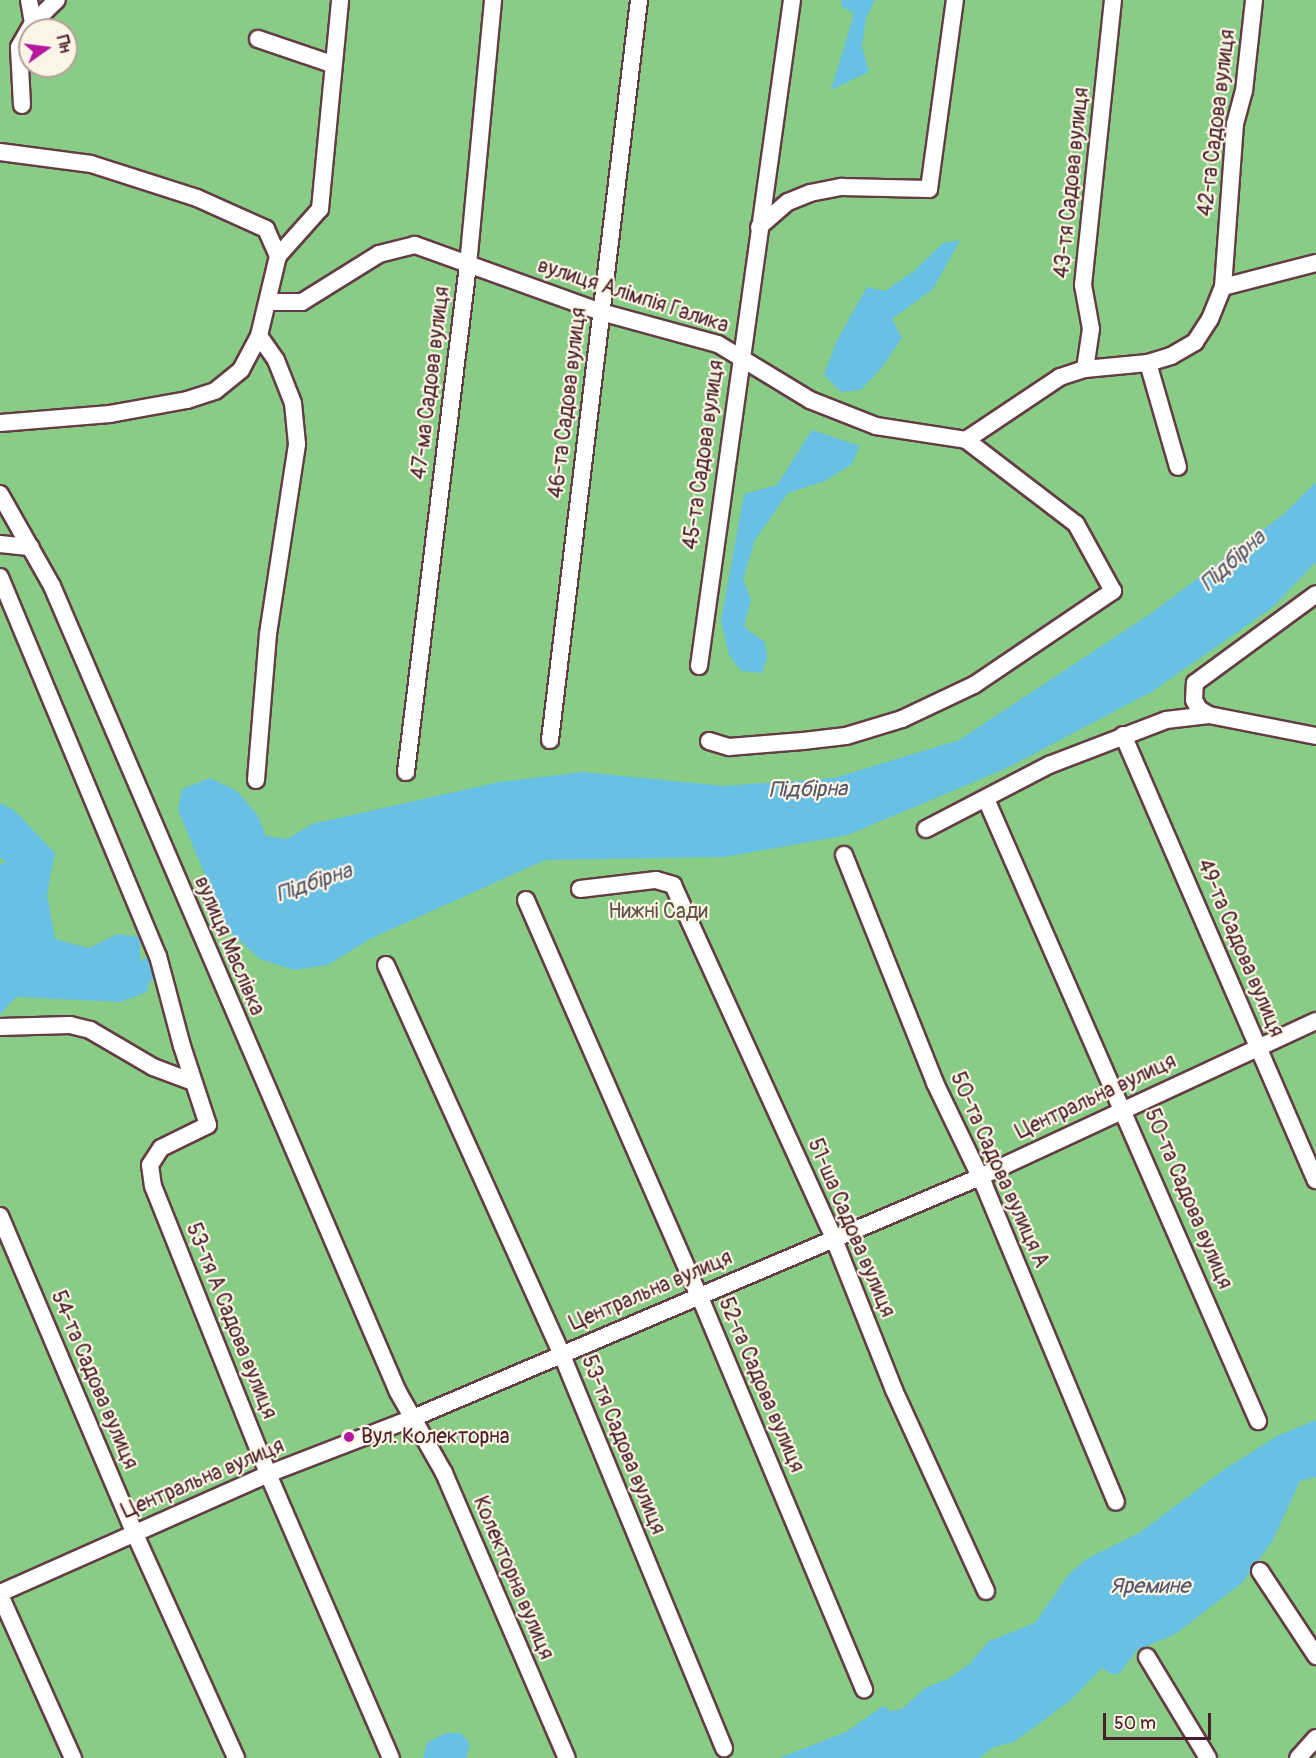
<!DOCTYPE html>
<meta charset="utf-8">
<style>
body{margin:0}
#map{position:relative;width:1316px;height:1758px;overflow:hidden;background:#f1e8cd;font-family:Pangolin,sans-serif}
div>[style]{position:absolute}
.green>*{inset:0;background:#88cc86}
.water>*{inset:0;background:#68c0e5}
.roads{filter:drop-shadow(2px 0 #633d43) drop-shadow(-2px 0 #633d43) drop-shadow(0 2px #633d43) drop-shadow(0 -2px #633d43)}
.minor>*{height:16px;margin:-8px;padding:0 8px;transform-origin:8px;border-radius:8px;background:#fff}
.dots>*{width:16px;height:16px;translate:-50% -50%;box-sizing:border-box;border:3px solid #fcf5e5;border-radius:50%}
span{translate:-50% -50%;white-space:nowrap;text-align:center;line-height:1.15;-webkit-text-stroke:4.5px #fcf5e5;paint-order:stroke}
.street-label{font-size:21px;color:#4a1f2b}
.park-label{font-size:21px;color:#5d5346}
.poi-label{font-size:21px;color:#4a1f2b}
.left{translate:0 -50%;text-align:left}
.water-label{font-size:22px;color:#54576c;font-style:italic}
.north{position:absolute;left:18px;top:18px;width:60px;height:60px;box-sizing:border-box;background:#fcf5e5;border:2px solid #b59f9b;border-radius:50%;rotate:76deg;font-size:16px;font-weight:700;line-height:24px;text-align:center;color:#4a1f2b}
.north::after{content:'';display:block;margin:auto;width:21px;height:27px;background:#b5179e;clip-path:polygon(50% 0,100% 100%,50% 72%,0 100%)}
.scale{position:absolute;left:1103px;top:1713px;width:108px;height:27px;box-sizing:border-box;border:3px solid #4a1f2b;border-top:0;padding-left:8px;font-size:18px;line-height:21px;white-space:nowrap;color:#4a1f2b;-webkit-text-stroke:4px #fcf5e5;paint-order:stroke}
</style>
<div id="map">
<div class="green">
<i style="clip-path:polygon(evenodd,0 0,1316px 0,1316px 1758px,0 1758px,0 0,30px 30px,66px 30px,66px 66px,30px 66px,30px 30px)"></i>
</div>
<div class="water">
<i style="clip-path:polygon(842px 0,875px 0,866px 18px,862px 46px,869px 72px,831px 90px,854px 14px,841px 6px)"></i>
<i style="clip-path:polygon(960px 240px,933px 289px,892px 319px,902px 338px,883px 366px,861px 390px,841px 392px,824px 375px,836px 342px,867px 287px,885px 291px,914px 271px,943px 243px)"></i>
<i style="clip-path:polygon(812px 430px,860px 446px,852px 464px,825px 481px,788px 493px,755px 540px,743px 579px,751px 600px,744px 627px,765px 642px,767px 658px,762px 673px,741px 671px,729px 655px,721px 621px,744px 494px,777px 485px)"></i>
<i style="clip-path:polygon(1316px 482px,1316px 562px,1273px 607px,1153px 691px,1007px 768px,848px 835px,725px 857px,545px 860px,370px 939px,328px 965px,294px 970px,260px 959px,228px 930px,178px 810px,182px 789px,210px 778px,237px 791px,258px 816px,266px 836px,287px 839px,312px 824px,499px 782px,583px 772px,724px 786px,834px 778px,959px 740px,1150px 614px,1284px 514px)"></i>
<i style="clip-path:polygon(0 803px,14px 810px,55px 853px,47px 894px,55px 939px,89px 948px,117px 934px,140px 937px,140px 961px,152px 955px,160px 975px,149px 982px,147px 992px,121px 1002px,16px 997px,0 1015px,0 864px,6px 862px,0 857px)"></i>
<i style="clip-path:polygon(1316px 1420px,1316px 1477px,1300px 1481px,1273px 1540px,1242px 1583px,1174px 1635px,1137px 1650px,1120px 1673px,1114px 1675px,1102px 1668px,1071px 1700px,1014px 1742px,994px 1747px,979px 1758px,779px 1758px,846px 1732px,883px 1706px,891px 1711px,902px 1709px,925px 1688px,950px 1678px,970px 1663px,989px 1641px,1035px 1623px,1069px 1574px,1088px 1558px,1139px 1533px,1225px 1469px,1277px 1436px)"></i>
<i style="clip-path:polygon(446px 1733px,461px 1733px,470px 1744px,466px 1758px,423px 1758px,427px 1743px)"></i>
</div>
<div class="roads">
<div class="minor">
<i style="left:33px;top:23px;width:33px;rotate:-44deg"></i>
<i style="left:258px;top:39px;width:78px;rotate:18.7deg"></i>
<i style="left:22px;top:105px;width:58px;rotate:-93deg"></i>
<i style="left:19px;top:47px;width:28px;rotate:-60deg"></i>
<i style="left:33px;top:23px;width:23px;rotate:-100deg"></i>
<i style="left:0;top:152px;width:92px;rotate:7.5deg"></i>
<i style="left:91px;top:164px;width:111px;rotate:17.8deg"></i>
<i style="left:197px;top:198px;width:76px;rotate:24.2deg"></i>
<i style="left:266px;top:229px;width:30px;rotate:66deg"></i>
<i style="left:278px;top:256px;width:82px;rotate:103.4deg"></i>
<i style="left:259px;top:336px;width:38px;rotate:118deg"></i>
<i style="left:241px;top:370px;width:33px;rotate:141deg"></i>
<i style="left:215px;top:391px;width:29px;rotate:162deg"></i>
<i style="left:187px;top:400px;width:78px;rotate:169.7deg"></i>
<i style="left:110px;top:414px;width:110px;rotate:175.3deg"></i>
<i style="left:759px;top:227px;width:38px;rotate:-41deg"></i>
<i style="left:788px;top:202px;width:24px;rotate:-22deg"></i>
<i style="left:810px;top:193px;width:33px;rotate:-11deg"></i>
<i style="left:842px;top:187px;width:87px;rotate:1.3deg"></i>
<i style="left:929px;top:189px;width:191px;rotate:-82.2deg"></i>
<i style="left:278px;top:256px;width:63px;rotate:-48.2deg"></i>
<i style="left:320px;top:209px;width:210px;rotate:-84.5deg"></i>
<i style="left:1223px;top:287px;width:163px;rotate:-85.8deg"></i>
<i style="left:1235px;top:124px;width:34px;rotate:-75deg"></i>
<i style="left:1244px;top:91px;width:92px;rotate:-83.7deg"></i>
<i style="left:269px;top:302px;width:33px"></i>
<i style="left:302px;top:302px;width:91px;rotate:-31.9deg"></i>
<i style="left:379px;top:254px;width:37px;rotate:-14deg"></i>
<i style="left:415px;top:245px;width:198px;rotate:19.8deg"></i>
<i style="left:601px;top:312px;width:121px;rotate:15.3deg"></i>
<i style="left:718px;top:344px;width:108px;rotate:31.3deg"></i>
<i style="left:810px;top:400px;width:71px;rotate:21.5deg"></i>
<i style="left:876px;top:426px;width:91px;rotate:8.8deg"></i>
<i style="left:966px;top:440px;width:113px;rotate:-33.8deg"></i>
<i style="left:1060px;top:377px;width:26px;rotate:-18deg"></i>
<i style="left:1085px;top:369px;width:63px;rotate:-5.4deg"></i>
<i style="left:1148px;top:363px;width:24px;rotate:-17deg"></i>
<i style="left:1171px;top:356px;width:28px;rotate:-30deg"></i>
<i style="left:1195px;top:342px;width:27px;rotate:-57deg"></i>
<i style="left:1210px;top:319px;width:35px;rotate:-68deg"></i>
<i style="left:1223px;top:287px;width:96px;rotate:-14.5deg"></i>
<i style="left:1148px;top:363px;width:108px;rotate:73.9deg"></i>
<i style="left:1085px;top:369px;width:40px;rotate:-81.5deg"></i>
<i style="left:1091px;top:329px;width:45px;rotate:-100.3deg"></i>
<i style="left:1083px;top:285px;width:287px;rotate:-84deg"></i>
<i style="left:0;top:494px;width:106px;rotate:60.5deg"></i>
<i style="left:52px;top:586px;width:877px;rotate:66.77deg"></i>
<i style="left:398px;top:1392px;width:93px;rotate:60.4deg"></i>
<i style="left:444px;top:1473px;width:310px;rotate:66.7deg"></i>
<i style="left:0;top:544px;width:31px;rotate:6deg"></i>
<i style="left:0;top:577px;width:411px;rotate:67.4deg"></i>
<i style="left:158px;top:956px;width:93px;rotate:75.1deg"></i>
<i style="left:182px;top:1046px;width:83px;rotate:71.8deg"></i>
<i style="left:208px;top:1125px;width:52px;rotate:153.9deg"></i>
<i style="left:161px;top:1148px;width:20px;rotate:123deg"></i>
<i style="left:150px;top:1165px;width:21px;rotate:82deg"></i>
<i style="left:153px;top:1186px;width:310px;rotate:68.2deg"></i>
<i style="left:268px;top:1474px;width:309px;rotate:66.6deg"></i>
<i style="left:699px;top:666px;width:672px;rotate:-82.05deg"></i>
<i style="left:1209px;top:715px;width:12px;rotate:-149deg"></i>
<i style="left:1199px;top:709px;width:10px;rotate:-119deg"></i>
<i style="left:1194px;top:700px;width:17px;rotate:-87deg"></i>
<i style="left:1195px;top:683px;width:150px;rotate:-36.3deg"></i>
<i style="left:1123px;top:735px;width:485px;rotate:66.6deg"></i>
<i style="left:550px;top:740px;width:745px;rotate:-83.14deg"></i>
<i style="left:709px;top:741px;width:21px;rotate:17deg"></i>
<i style="left:729px;top:747px;width:74px;rotate:-4.6deg"></i>
<i style="left:803px;top:741px;width:43px;rotate:-6.6deg"></i>
<i style="left:846px;top:736px;width:59px;rotate:-16.9deg"></i>
<i style="left:902px;top:719px;width:80px;rotate:-25.3deg"></i>
<i style="left:974px;top:685px;width:168px;rotate:-34.1deg"></i>
<i style="left:1113px;top:591px;width:77px;rotate:-118.9deg"></i>
<i style="left:1076px;top:524px;width:138px;rotate:-142.6deg"></i>
<i style="left:406px;top:772px;width:511px;rotate:-83.03deg"></i>
<i style="left:468px;top:265px;width:266px;rotate:-84.6deg"></i>
<i style="left:256px;top:780px;width:146px;rotate:-85.3deg"></i>
<i style="left:268px;top:634px;width:192px;rotate:-81.3deg"></i>
<i style="left:297px;top:444px;width:41px;rotate:-95.6deg"></i>
<i style="left:293px;top:403px;width:46px;rotate:-111.6deg"></i>
<i style="left:276px;top:360px;width:29px;rotate:-125deg"></i>
<i style="left:986px;top:799px;width:679px;rotate:66.38deg"></i>
<i style="left:926px;top:829px;width:139px;rotate:-27.5deg"></i>
<i style="left:1049px;top:765px;width:125px;rotate:-21deg"></i>
<i style="left:1166px;top:720px;width:43px;rotate:-6.6deg"></i>
<i style="left:1209px;top:715px;width:109px;rotate:11.1deg"></i>
<i style="left:844px;top:855px;width:245px;rotate:68.2deg"></i>
<i style="left:935px;top:1083px;width:113px;rotate:64.3deg"></i>
<i style="left:984px;top:1185px;width:343px;rotate:67.4deg"></i>
<i style="left:580px;top:889px;width:77px;rotate:-6.8deg"></i>
<i style="left:656px;top:880px;width:18px;rotate:16deg"></i>
<i style="left:673px;top:885px;width:389px;rotate:65.5deg"></i>
<i style="left:834px;top:1239px;width:162px;rotate:68.3deg"></i>
<i style="left:894px;top:1390px;width:221px;rotate:65.4deg"></i>
<i style="left:526px;top:900px;width:439px;rotate:66.4deg"></i>
<i style="left:702px;top:1302px;width:420px;rotate:67.3deg"></i>
<i style="left:386px;top:965px;width:433px;rotate:65.7deg"></i>
<i style="left:564px;top:1360px;width:420px;rotate:67.6deg"></i>
<i style="left:0;top:1027px;width:70px;rotate:-1.6deg"></i>
<i style="left:70px;top:1025px;width:21px;rotate:14deg"></i>
<i style="left:90px;top:1030px;width:73px;rotate:30.4deg"></i>
<i style="left:153px;top:1067px;width:43px;rotate:20.6deg"></i>
<i style="left:0;top:1216px;width:343px;rotate:67deg"></i>
<i style="left:134px;top:1532px;width:248px;rotate:65.7deg"></i>
<i style="left:1260px;top:1571px;width:102px;rotate:56.6deg"></i>
<i style="left:0;top:1593px;width:293px;rotate:-23.9deg"></i>
<i style="left:268px;top:1474px;width:155px;rotate:-21.1deg"></i>
<i style="left:413px;top:1418px;width:616px;rotate:-23.03deg"></i>
<i style="left:980px;top:1177px;width:370px;rotate:-24.9deg"></i>
<i style="left:0;top:1595px;width:179px;rotate:65.9deg"></i>
<i style="left:1147px;top:1657px;width:118px;rotate:58.9deg"></i>
<i style="left:1298px;top:1758px;width:27px;rotate:-48deg"></i>
</div>
</div>
<div class="dots">
<i style="left:349px;top:1437px;background:#b5179e"></i>
</div>
<div class="street-label">
<span style="left:1217px;top:123px;rotate:-83deg">42-га Садова вулиця</span>
<span style="left:1072px;top:183px;rotate:-84deg">43-тя Садова вулиця</span>
<span style="left:633px;top:296px;rotate:18deg">вулиця Алімпія Галика</span>
<span style="left:431px;top:383px;rotate:-83deg">47-ма Садова вулиця</span>
<span style="left:568px;top:403px;rotate:-83deg">46-та Садова вулиця</span>
<span style="left:704px;top:455px;rotate:-82deg">45-та Садова вулиця</span>
<span style="left:229px;top:946px;rotate:67deg">вулиця Маслівка</span>
<span style="left:1240px;top:948px;rotate:67deg">49-та Садова вулиця</span>
<span style="left:1096px;top:1097px;rotate:-25deg">Центральна вулиця</span>
<span style="left:999px;top:1170px;rotate:66deg">50-та Садова вулиця А</span>
<span style="left:1188px;top:1199px;rotate:67deg">50-та Садова вулиця</span>
<span style="left:851px;top:1228px;rotate:67deg">51-ша Садова вулиця</span>
<span style="left:651px;top:1291px;rotate:-23deg">Центральна вулиця</span>
<span style="left:231px;top:1321px;rotate:68deg">53-тя А Садова вулиця</span>
<span style="left:94px;top:1380px;rotate:67deg">54-та Садова вулиця</span>
<span style="left:761px;top:1385px;rotate:67deg">52-га Садова вулиця</span>
<span style="left:623px;top:1445px;rotate:68deg">53-тя Садова вулиця</span>
<span style="left:203px;top:1479px;rotate:-23deg">Центральна вулиця</span>
<span style="left:513px;top:1578px;rotate:67deg">Колекторна вулиця</span>
</div>
<div class="park-label">
<span style="left:658px;top:912px">Нижні Сади</span>
</div>
<div class="poi-label">
<span class="left" style="left:361px;top:1437px">Вул. Колекторна</span>
</div>
<div class="water-label">
<span style="left:1233px;top:561px;rotate:-42deg">Підбірна</span>
<span style="left:808px;top:790px;rotate:-1deg">Підбірна</span>
<span style="left:314px;top:883px;rotate:-19deg">Підбірна</span>
<span style="left:1150px;top:1587px">Яремине</span>
</div>
<div class="north">Пн</div>
<div class="scale">50 m</div>
</div>
